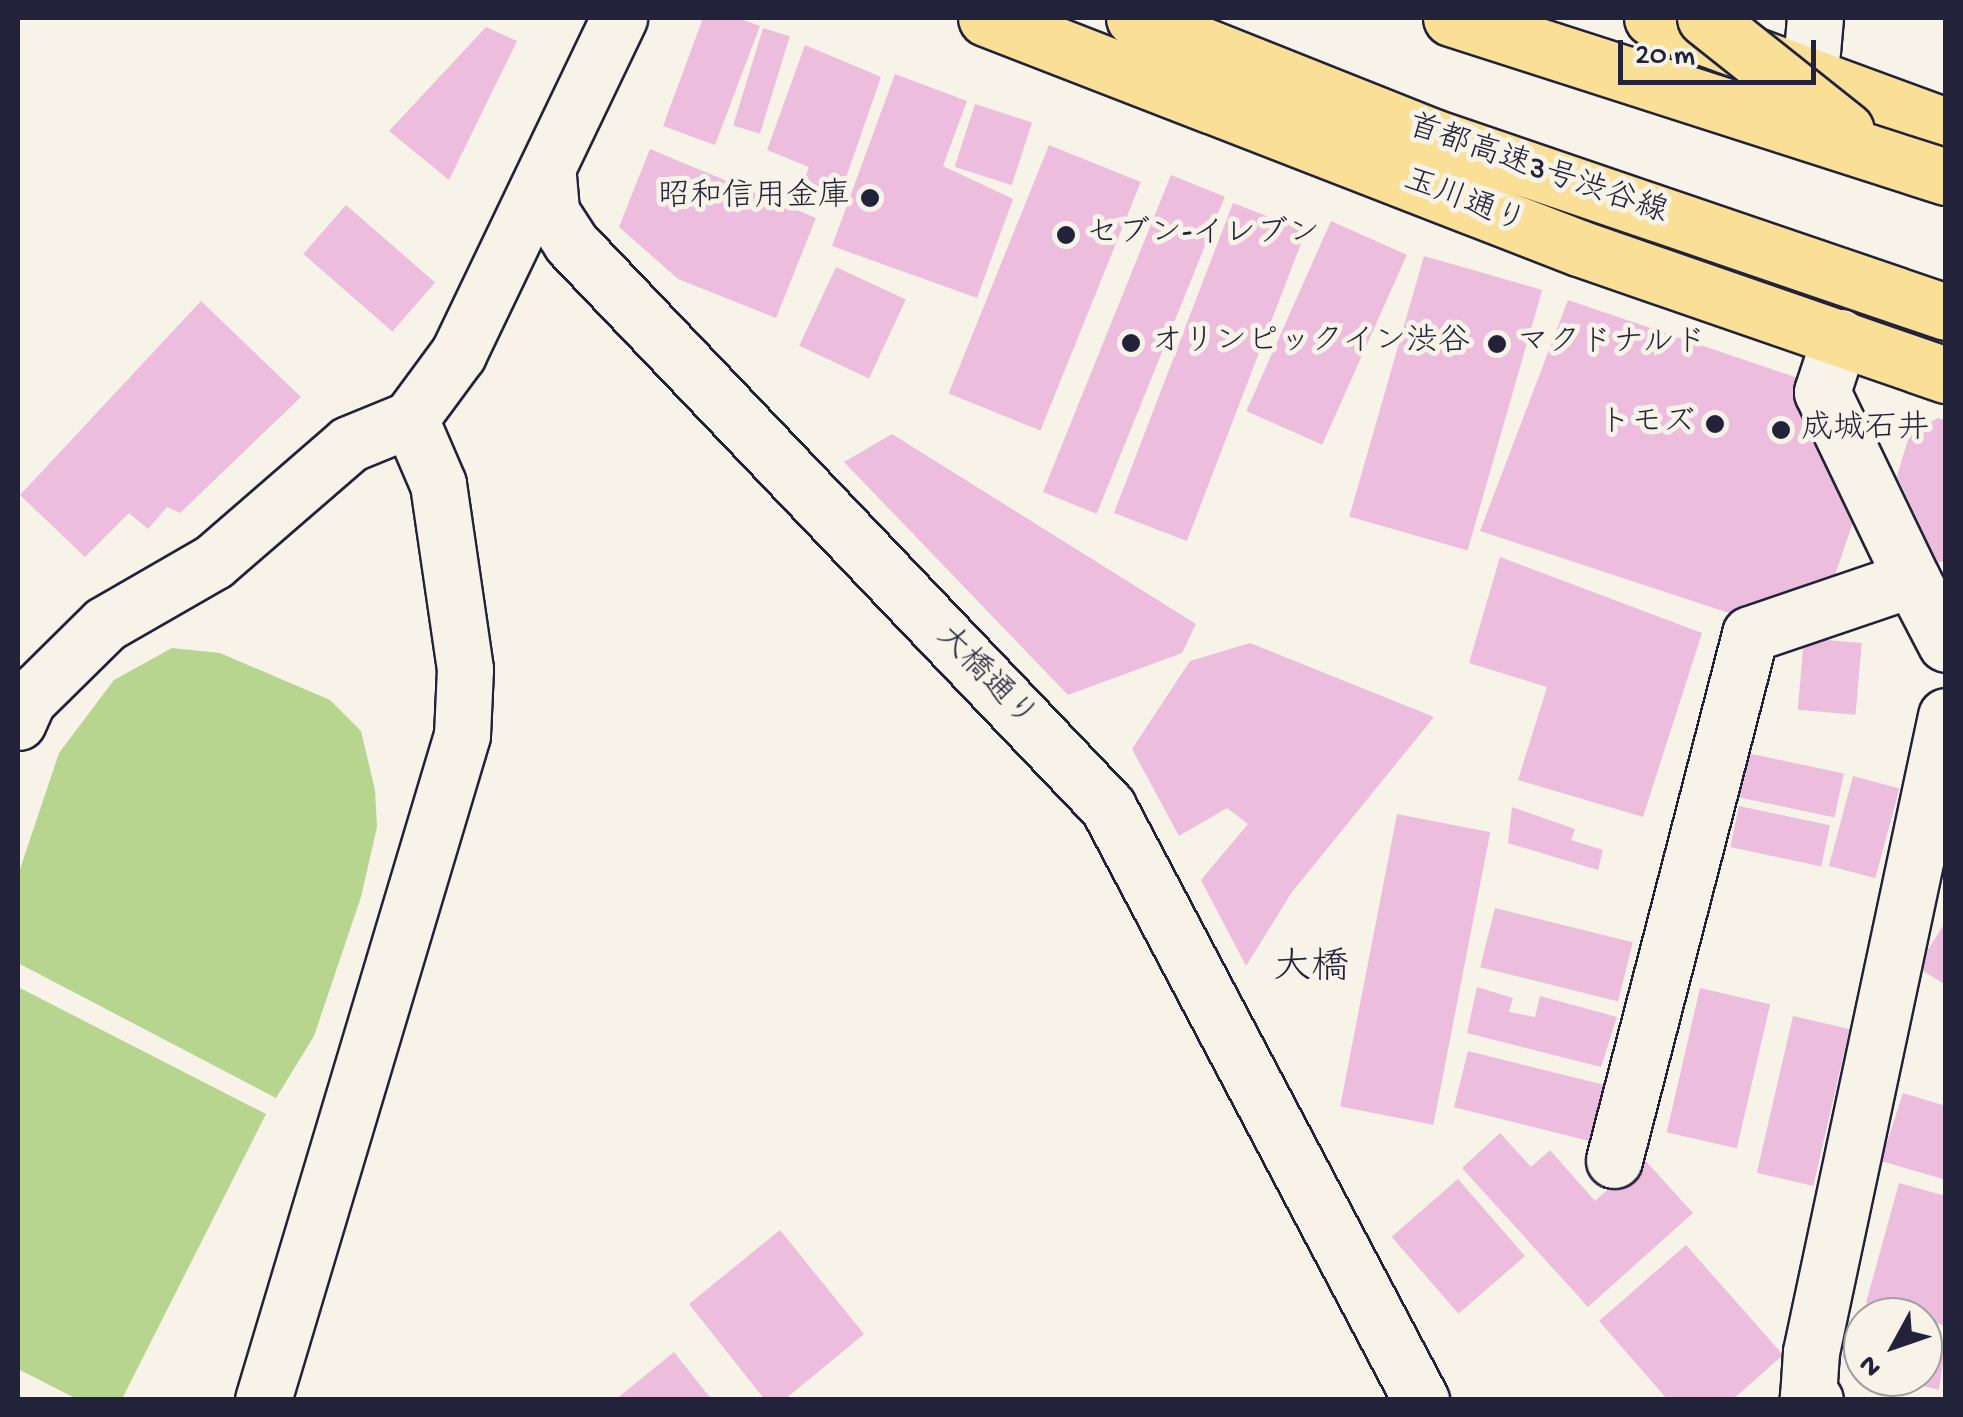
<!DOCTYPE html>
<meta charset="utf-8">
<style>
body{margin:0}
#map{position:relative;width:1963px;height:1417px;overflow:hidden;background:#f7f3e8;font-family:"Gochi Hand","Klee One",sans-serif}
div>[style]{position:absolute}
.green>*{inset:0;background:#b7d58e}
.building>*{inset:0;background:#edbdde;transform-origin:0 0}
.roads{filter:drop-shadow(2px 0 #22223b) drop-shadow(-2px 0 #22223b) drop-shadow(0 2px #22223b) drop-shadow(0 -2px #22223b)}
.minor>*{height:55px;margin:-27.5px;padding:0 27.5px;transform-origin:27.5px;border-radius:27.5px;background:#f7f3e8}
.highway>*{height:55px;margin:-27.5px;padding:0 27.5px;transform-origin:27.5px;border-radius:27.5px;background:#fadf96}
.bridges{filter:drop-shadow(2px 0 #22223b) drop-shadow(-2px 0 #22223b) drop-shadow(0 2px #22223b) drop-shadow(0 -2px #22223b)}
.highway-bridge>*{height:55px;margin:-27.5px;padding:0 27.5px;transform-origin:27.5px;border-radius:27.5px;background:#fadf96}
.dots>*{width:28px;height:28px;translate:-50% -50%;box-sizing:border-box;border:5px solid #f7f3e8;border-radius:50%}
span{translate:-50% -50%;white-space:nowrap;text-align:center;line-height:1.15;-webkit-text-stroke:10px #f7f3e8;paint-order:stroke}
.street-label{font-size:32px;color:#22223b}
.poi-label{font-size:32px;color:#22223b}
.right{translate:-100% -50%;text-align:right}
.left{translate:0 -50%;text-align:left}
.quarter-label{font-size:38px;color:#22223b}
.frame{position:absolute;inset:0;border:20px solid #22223b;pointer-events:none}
.north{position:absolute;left:1843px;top:1297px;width:100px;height:100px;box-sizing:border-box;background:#f7f3e8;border:2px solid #a29fa3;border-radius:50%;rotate:230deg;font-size:28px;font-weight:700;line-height:40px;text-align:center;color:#22223b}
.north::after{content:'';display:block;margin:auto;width:35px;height:45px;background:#22223b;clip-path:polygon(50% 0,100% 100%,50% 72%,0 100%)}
.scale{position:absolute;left:1618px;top:40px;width:198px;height:45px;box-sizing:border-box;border:5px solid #22223b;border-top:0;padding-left:12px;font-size:30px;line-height:35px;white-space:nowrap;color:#22223b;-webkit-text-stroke:8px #f7f3e8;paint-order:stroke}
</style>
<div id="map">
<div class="green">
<i style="clip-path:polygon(172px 648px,220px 653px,330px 700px,361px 731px,375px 790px,377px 827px,361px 897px,314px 1036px,276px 1098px,18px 963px,18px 875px,59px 753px,114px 680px)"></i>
<i style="clip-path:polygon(18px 987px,266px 1114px,122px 1399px,77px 1399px,18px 1369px)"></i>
</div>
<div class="building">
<i style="clip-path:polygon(703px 18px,738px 18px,760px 26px,715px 145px,663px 126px)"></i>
<i style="clip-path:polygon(486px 27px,517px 41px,449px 180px,389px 131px)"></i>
<i style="left:763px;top:28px;width:28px;height:102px;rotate:17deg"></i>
<i style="clip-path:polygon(805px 45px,881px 77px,839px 198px,802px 186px,809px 167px,767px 150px)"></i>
<i style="clip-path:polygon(895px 74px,967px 101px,943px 166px,1013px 199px,977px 298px,832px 246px)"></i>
<i style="left:975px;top:104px;width:60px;height:66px;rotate:18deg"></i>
<i style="left:1049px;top:145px;width:99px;height:268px;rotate:22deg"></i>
<i style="clip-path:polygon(650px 149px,816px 218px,776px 318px,678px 279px,619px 227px)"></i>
<i style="left:1171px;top:175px;width:58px;height:342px;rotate:22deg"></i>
<i style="left:1233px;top:203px;width:78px;height:332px;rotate:21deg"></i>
<i style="left:346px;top:205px;width:118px;height:65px;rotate:41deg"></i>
<i style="left:1331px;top:221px;width:83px;height:208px;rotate:24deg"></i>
<i style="left:1424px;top:256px;width:123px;height:271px;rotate:16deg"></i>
<i style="left:836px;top:267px;width:77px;height:87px;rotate:25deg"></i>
<i style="clip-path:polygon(1568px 300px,1798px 378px,1854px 519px,1835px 575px,1732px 614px,1480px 531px)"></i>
<i style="clip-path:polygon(201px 301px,301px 397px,180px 513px,167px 507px,148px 529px,129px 513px,85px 557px,20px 495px)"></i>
<i style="clip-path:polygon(1938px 418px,1946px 421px,1946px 560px,1938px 563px,1897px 476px,1910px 433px)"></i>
<i style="clip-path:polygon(892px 434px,1196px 624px,1182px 653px,1068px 695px,844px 462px)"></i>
<i style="clip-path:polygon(1500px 557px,1702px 633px,1643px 817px,1518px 780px,1547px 687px,1469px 663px)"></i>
<i style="left:1804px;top:638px;width:58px;height:72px;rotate:5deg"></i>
<i style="clip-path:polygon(1250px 643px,1434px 717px,1292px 892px,1246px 966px,1201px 880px,1248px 824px,1227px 808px,1179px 836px,1132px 749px,1190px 661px)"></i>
<i style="left:1747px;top:753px;width:99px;height:45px;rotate:12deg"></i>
<i style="left:1853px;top:776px;width:48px;height:93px;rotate:15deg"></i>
<i style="left:1739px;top:806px;width:93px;height:42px;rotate:12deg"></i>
<i style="clip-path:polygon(1512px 807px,1575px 829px,1571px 840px,1603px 850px,1598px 870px,1508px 843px)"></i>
<i style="left:1397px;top:814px;width:95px;height:298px;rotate:11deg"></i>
<i style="left:1495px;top:908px;width:142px;height:61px;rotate:14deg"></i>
<i style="clip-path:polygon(1946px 921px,1946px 985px,1917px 967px)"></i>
<i style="clip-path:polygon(1477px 987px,1513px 998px,1509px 1012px,1535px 1017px,1540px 996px,1617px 1017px,1601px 1067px,1467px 1033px)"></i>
<i style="left:1700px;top:988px;width:72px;height:148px;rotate:13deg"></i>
<i style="left:1793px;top:1016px;width:58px;height:161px;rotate:13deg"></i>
<i style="left:1468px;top:1051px;width:146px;height:58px;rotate:14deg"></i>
<i style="clip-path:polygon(1903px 1093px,1946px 1106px,1946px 1180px,1881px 1161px)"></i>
<i style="clip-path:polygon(1500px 1133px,1531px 1167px,1550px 1150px,1595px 1201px,1643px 1158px,1693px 1213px,1588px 1307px,1462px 1168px)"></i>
<i style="left:1458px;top:1179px;width:102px;height:88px;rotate:49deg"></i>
<i style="clip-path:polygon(1899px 1183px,1946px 1196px,1946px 1326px,1866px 1303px)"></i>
<i style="clip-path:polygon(780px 1230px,864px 1334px,784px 1400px,765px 1400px,689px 1304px)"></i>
<i style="clip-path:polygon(1686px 1245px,1783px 1355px,1732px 1400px,1668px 1400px,1599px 1321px)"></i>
<i style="clip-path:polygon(1851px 1319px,1863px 1322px,1863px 1371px,1861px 1363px,1842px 1358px)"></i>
<i style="clip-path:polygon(1923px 1336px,1946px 1341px,1939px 1390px,1892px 1378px,1923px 1377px)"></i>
<i style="clip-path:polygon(674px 1352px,712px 1400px,615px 1400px)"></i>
</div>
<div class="roads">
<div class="minor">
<i style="left:1812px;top:52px;width:34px;rotate:-85deg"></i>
<i style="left:548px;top:176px;width:36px;rotate:85deg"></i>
<i style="left:551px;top:212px;width:37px;rotate:57deg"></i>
<i style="left:571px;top:243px;width:779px;rotate:46.4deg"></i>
<i style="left:1108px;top:807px;width:671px;rotate:62.17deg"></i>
<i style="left:1840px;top:337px;width:58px;rotate:108.1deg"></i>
<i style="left:1822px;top:392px;width:208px;rotate:64.3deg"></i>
<i style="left:18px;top:722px;width:24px;rotate:-66deg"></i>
<i style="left:28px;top:700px;width:108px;rotate:-44.6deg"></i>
<i style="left:105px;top:624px;width:125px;rotate:-29.9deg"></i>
<i style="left:213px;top:562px;width:180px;rotate:-40.9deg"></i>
<i style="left:349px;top:444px;width:66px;rotate:-22.3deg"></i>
<i style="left:410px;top:419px;width:81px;rotate:-53.6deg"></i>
<i style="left:458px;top:354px;width:373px;rotate:-64.4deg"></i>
<i style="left:1614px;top:1160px;width:543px;rotate:-75.5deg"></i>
<i style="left:1750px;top:634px;width:171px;rotate:-18.8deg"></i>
<i style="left:1912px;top:579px;width:73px;rotate:62.4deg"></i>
<i style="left:263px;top:1400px;width:694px;rotate:-73.34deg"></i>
<i style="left:462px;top:735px;width:66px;rotate:-87.4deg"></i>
<i style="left:465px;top:669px;width:187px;rotate:-98.3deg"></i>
<i style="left:438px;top:484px;width:71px;rotate:-113.3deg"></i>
<i style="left:1815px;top:1400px;width:8px;rotate:-157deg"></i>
<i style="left:1808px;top:1397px;width:45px;rotate:-86.2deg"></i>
<i style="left:1811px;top:1352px;width:650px;rotate:-78.02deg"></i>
</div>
<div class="highway">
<i style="left:986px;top:18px;width:636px;rotate:21.2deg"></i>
<i style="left:1579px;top:248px;width:388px;rotate:19.1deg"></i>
<i style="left:1134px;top:18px;width:322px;rotate:21.7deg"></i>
<i style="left:1433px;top:137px;width:542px;rotate:18.84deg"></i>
<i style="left:1652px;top:18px;width:313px;rotate:20.2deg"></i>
</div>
</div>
<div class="bridges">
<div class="highway-bridge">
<i style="left:1451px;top:18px;width:520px;rotate:17.81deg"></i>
<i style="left:1705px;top:18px;width:180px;rotate:38.5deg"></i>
</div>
</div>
<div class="dots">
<i style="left:870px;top:198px;background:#22223b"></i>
<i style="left:1066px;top:235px;background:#22223b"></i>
<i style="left:1131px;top:343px;background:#22223b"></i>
<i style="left:1497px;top:344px;background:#22223b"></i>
<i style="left:1715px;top:424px;background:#22223b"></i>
<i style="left:1781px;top:430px;background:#22223b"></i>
</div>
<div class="street-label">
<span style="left:1537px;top:171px;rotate:19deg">首都高速3号渋谷線</span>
<span style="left:1464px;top:203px;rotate:21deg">玉川通り</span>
<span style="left:985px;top:678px;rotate:46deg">大橋通り</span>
</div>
<div class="poi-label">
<span class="right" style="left:850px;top:198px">昭和信用金庫</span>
<span class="left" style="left:1086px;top:235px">セブン-イレブン</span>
<span class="left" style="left:1151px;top:343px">オリンピックイン渋谷</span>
<span class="left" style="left:1517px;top:344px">マクドナルド</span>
<span class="right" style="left:1695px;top:424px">トモズ</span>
<span class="left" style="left:1801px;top:430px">成城石井</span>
</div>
<div class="quarter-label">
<span style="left:1311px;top:971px">大橋</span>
</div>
<div class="frame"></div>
<div class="north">N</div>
<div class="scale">20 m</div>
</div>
